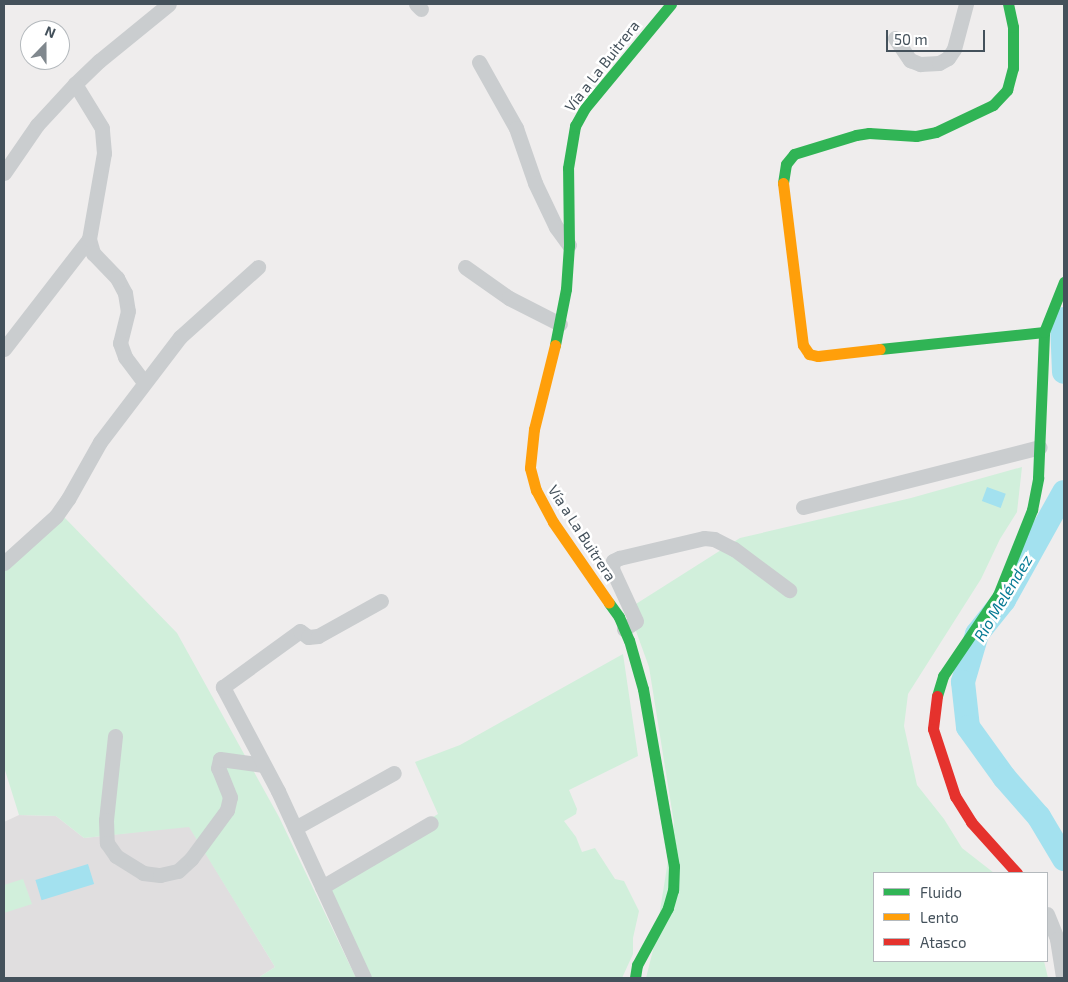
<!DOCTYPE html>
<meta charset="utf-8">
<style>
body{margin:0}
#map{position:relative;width:1068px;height:982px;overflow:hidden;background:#efeded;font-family:"Exo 2",sans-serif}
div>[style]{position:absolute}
.education>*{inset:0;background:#e0dedf}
.green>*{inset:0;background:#d1efdb}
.water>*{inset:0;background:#a3e1ef;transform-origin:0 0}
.river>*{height:24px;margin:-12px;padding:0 12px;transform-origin:12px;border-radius:12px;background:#a3e1ef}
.street>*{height:15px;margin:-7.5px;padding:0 7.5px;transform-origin:7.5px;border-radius:7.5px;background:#cacdcf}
.fast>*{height:11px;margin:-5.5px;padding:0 5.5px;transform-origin:5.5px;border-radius:5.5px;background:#30b455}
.slow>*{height:11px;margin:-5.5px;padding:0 5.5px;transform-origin:5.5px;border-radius:5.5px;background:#ff9f0a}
.jam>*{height:11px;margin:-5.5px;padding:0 5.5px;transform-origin:5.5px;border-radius:5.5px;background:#e5322d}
span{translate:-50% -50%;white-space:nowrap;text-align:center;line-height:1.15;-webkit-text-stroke:5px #fff;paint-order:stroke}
.street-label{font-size:15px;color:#44515b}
.water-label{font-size:16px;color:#077b95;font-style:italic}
.frame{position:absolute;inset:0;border:5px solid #44515b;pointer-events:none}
.legend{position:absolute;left:873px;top:872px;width:175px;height:90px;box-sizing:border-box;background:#fff;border:1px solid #b4b9bd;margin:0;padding:6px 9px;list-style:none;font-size:15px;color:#44515b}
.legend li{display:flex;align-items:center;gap:10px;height:25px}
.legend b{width:25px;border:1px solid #b4b9bd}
.north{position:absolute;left:20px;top:20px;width:50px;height:50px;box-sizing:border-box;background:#fff;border:1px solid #b4b9bd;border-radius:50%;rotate:22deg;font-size:14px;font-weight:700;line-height:20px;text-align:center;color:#44515b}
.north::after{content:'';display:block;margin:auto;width:18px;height:22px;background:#80888e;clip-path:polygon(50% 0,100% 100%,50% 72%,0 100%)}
.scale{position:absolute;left:886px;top:30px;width:99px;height:22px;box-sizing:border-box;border:2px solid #44515b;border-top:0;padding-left:6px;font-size:15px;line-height:18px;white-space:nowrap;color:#44515b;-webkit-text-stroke:4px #fff;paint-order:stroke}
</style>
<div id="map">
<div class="education">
<i style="clip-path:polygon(19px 815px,56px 816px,84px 838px,189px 826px,275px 967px,258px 978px,4px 978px,4px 822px)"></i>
</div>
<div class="green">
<i style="clip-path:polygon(1022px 467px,1017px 512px,1000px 539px,981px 579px,908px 694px,904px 726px,917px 785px,944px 819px,962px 848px,994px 873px,874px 873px,874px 961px,1044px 961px,1048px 978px,646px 978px,655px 942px,674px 823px,649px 667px,628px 609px,740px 538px,911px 498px)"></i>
<i style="clip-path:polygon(64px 517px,177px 633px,279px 817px,356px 978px,258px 978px,275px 967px,189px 827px,84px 838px,56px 816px,19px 815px,4px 767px,4px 570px)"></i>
<i style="clip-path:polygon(623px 654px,638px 756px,569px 790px,577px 809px,576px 814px,564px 821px,576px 837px,582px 852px,595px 848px,615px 879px,624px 881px,639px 911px,633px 938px,633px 954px,622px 978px,370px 978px,321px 884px,438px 814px,415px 762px,460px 745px)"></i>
<i style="clip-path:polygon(23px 879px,32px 904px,4px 913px,4px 885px)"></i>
</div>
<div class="water">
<i style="left:987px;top:487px;width:20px;height:15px;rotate:20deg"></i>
<i style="left:88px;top:864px;width:21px;height:55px;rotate:73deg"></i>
</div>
<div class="river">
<i style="left:1064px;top:319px;width:5px;rotate:112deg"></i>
<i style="left:1062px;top:324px;width:48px;rotate:87.6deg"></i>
<i style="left:1064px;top:492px;width:124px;rotate:119.1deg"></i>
<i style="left:1004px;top:600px;width:43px;rotate:128.5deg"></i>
<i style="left:977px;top:634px;width:50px;rotate:106.3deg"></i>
<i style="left:963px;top:682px;width:45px;rotate:83.7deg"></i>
<i style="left:968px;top:727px;width:62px;rotate:54.2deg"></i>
<i style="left:1004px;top:777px;width:53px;rotate:48.8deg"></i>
<i style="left:1039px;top:817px;width:49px;rotate:59.2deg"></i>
</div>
<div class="street">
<i style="left:416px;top:4px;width:7px;rotate:45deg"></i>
<i style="left:895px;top:38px;width:27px;rotate:56deg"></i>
<i style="left:910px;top:60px;width:11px;rotate:22deg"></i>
<i style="left:920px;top:64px;width:19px;rotate:-3deg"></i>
<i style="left:939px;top:63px;width:10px;rotate:-29deg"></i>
<i style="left:948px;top:58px;width:11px;rotate:-56deg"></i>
<i style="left:954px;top:49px;width:47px;rotate:-75.1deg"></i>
<i style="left:479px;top:62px;width:76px;rotate:60.7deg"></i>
<i style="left:516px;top:128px;width:58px;rotate:70.9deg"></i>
<i style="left:535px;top:183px;width:49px;rotate:64.5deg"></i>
<i style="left:556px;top:227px;width:22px;rotate:54deg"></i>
<i style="left:4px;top:173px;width:58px;rotate:-55.5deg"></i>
<i style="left:37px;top:125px;width:56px;rotate:-47.2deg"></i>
<i style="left:75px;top:84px;width:33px;rotate:-44deg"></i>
<i style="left:99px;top:61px;width:90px;rotate:-39.2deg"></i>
<i style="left:89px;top:239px;width:15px;rotate:74deg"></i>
<i style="left:93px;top:253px;width:35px;rotate:46deg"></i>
<i style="left:117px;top:278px;width:17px;rotate:62deg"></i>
<i style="left:125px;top:293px;width:18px;rotate:81deg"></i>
<i style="left:128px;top:311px;width:33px;rotate:104deg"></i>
<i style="left:120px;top:343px;width:15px;rotate:70deg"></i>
<i style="left:125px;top:357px;width:31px;rotate:53deg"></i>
<i style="left:465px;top:267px;width:54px;rotate:35.2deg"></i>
<i style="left:509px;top:298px;width:57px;rotate:27deg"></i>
<i style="left:4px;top:349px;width:139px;rotate:-52.3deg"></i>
<i style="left:89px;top:239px;width:87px;rotate:-80.1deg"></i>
<i style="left:104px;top:153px;width:25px;rotate:-95deg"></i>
<i style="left:102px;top:128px;width:52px;rotate:-121.5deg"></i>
<i style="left:803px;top:507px;width:244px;rotate:-14.2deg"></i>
<i style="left:4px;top:563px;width:70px;rotate:-42.1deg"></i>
<i style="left:56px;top:516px;width:21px;rotate:-55deg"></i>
<i style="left:68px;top:499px;width:65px;rotate:-60.7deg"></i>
<i style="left:100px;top:442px;width:132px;rotate:-52.7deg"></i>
<i style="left:180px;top:337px;width:105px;rotate:-41.9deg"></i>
<i style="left:624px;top:629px;width:14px;rotate:-34deg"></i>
<i style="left:636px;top:621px;width:57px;rotate:-114.8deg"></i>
<i style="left:612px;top:569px;width:8px;rotate:-83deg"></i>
<i style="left:613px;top:561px;width:7px;rotate:-27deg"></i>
<i style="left:619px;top:558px;width:87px;rotate:-13.2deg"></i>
<i style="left:704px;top:538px;width:10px;rotate:6deg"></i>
<i style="left:714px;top:539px;width:22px;rotate:27deg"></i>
<i style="left:734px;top:549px;width:69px;rotate:36.7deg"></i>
<i style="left:115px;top:736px;width:84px;rotate:96.1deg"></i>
<i style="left:106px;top:820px;width:23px;rotate:88deg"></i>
<i style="left:107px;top:843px;width:16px;rotate:55deg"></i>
<i style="left:116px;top:856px;width:32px;rotate:32deg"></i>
<i style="left:143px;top:873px;width:17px;rotate:7deg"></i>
<i style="left:160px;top:875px;width:18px;rotate:-13deg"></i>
<i style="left:178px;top:871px;width:18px;rotate:-43deg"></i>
<i style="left:191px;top:859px;width:61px;rotate:-53.7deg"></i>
<i style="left:227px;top:810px;width:13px;rotate:-77deg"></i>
<i style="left:230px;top:797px;width:31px;rotate:-112deg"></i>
<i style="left:218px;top:768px;width:9px;rotate:-77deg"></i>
<i style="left:220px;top:759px;width:44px;rotate:7.8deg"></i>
<i style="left:295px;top:828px;width:113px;rotate:-29.1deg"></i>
<i style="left:322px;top:887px;width:126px;rotate:-30.4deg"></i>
<i style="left:1047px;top:914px;width:27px;rotate:68deg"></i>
<i style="left:1057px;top:939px;width:39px;rotate:81deg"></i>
<i style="left:364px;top:978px;width:206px;rotate:-114.7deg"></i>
<i style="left:278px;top:791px;width:118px;rotate:-117.9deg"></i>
<i style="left:223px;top:687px;width:95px;rotate:-36deg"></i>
<i style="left:300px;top:631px;width:10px;rotate:37deg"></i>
<i style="left:308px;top:637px;width:10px;rotate:-6deg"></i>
<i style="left:318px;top:636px;width:72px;rotate:-29.1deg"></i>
</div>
<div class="fast">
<i style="left:783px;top:183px;width:19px;rotate:-81deg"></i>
<i style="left:786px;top:164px;width:13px;rotate:-51deg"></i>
<i style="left:794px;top:154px;width:65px;rotate:-17deg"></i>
<i style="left:856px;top:135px;width:13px;rotate:-9deg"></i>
<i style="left:869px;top:133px;width:47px;rotate:3.7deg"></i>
<i style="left:916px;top:136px;width:20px;rotate:-11deg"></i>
<i style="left:936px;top:132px;width:63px;rotate:-25.3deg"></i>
<i style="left:993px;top:105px;width:21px;rotate:-47deg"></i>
<i style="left:1007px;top:90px;width:23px;rotate:-75deg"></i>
<i style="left:1013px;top:68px;width:41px;rotate:-90deg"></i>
<i style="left:1013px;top:27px;width:24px;rotate:-102deg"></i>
<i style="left:555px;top:345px;width:57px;rotate:-78.9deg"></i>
<i style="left:566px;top:289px;width:44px;rotate:-86.1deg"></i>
<i style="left:569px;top:245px;width:77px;rotate:-90.7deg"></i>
<i style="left:568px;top:168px;width:43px;rotate:-80.5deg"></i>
<i style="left:575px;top:126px;width:21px;rotate:-61deg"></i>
<i style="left:585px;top:108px;width:135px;rotate:-50.4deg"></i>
<i style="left:880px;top:349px;width:165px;rotate:-5.9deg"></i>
<i style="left:609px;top:603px;width:17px;rotate:54deg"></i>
<i style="left:619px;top:617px;width:25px;rotate:67deg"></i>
<i style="left:629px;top:640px;width:51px;rotate:74.1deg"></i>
<i style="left:643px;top:689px;width:180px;rotate:80.1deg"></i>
<i style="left:674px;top:866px;width:24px;rotate:92deg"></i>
<i style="left:673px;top:890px;width:19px;rotate:106deg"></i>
<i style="left:668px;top:908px;width:65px;rotate:118.5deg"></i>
<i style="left:637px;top:965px;width:13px;rotate:99deg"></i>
<i style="left:937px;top:696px;width:21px;rotate:-73deg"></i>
<i style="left:943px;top:676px;width:98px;rotate:-55.8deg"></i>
<i style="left:998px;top:595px;width:92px;rotate:-68.2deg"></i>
<i style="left:1032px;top:510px;width:33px;rotate:-79deg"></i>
<i style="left:1038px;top:478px;width:146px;rotate:-87.6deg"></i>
<i style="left:1044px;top:332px;width:54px;rotate:-68.2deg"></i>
</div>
<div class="slow">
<i style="left:783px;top:183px;width:163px;rotate:83deg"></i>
<i style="left:803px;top:345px;width:11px;rotate:56deg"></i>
<i style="left:809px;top:354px;width:9px;rotate:13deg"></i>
<i style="left:818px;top:356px;width:62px;rotate:-6.4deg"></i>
<i style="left:555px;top:345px;width:87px;rotate:104deg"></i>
<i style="left:534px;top:429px;width:39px;rotate:96deg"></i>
<i style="left:530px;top:468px;width:23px;rotate:75deg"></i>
<i style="left:536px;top:490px;width:36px;rotate:62deg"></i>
<i style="left:553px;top:522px;width:98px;rotate:55.3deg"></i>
</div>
<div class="jam">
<i style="left:937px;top:696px;width:33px;rotate:97deg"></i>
<i style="left:933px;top:729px;width:71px;rotate:71.8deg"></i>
<i style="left:955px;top:796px;width:31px;rotate:58deg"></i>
<i style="left:971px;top:822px;width:69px;rotate:48deg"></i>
</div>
<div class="street-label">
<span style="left:602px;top:66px;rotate:-52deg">Vía a La Buitrera</span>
<span style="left:582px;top:533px;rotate:57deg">Vía a La Buitrera</span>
</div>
<div class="water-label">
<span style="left:1003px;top:598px;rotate:-59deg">Río Meléndez</span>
</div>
<div class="frame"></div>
<ul class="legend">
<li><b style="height:6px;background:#30b455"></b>Fluido</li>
<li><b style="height:6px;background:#ff9f0a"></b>Lento</li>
<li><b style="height:6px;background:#e5322d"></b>Atasco</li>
</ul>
<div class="north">N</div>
<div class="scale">50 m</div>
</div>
